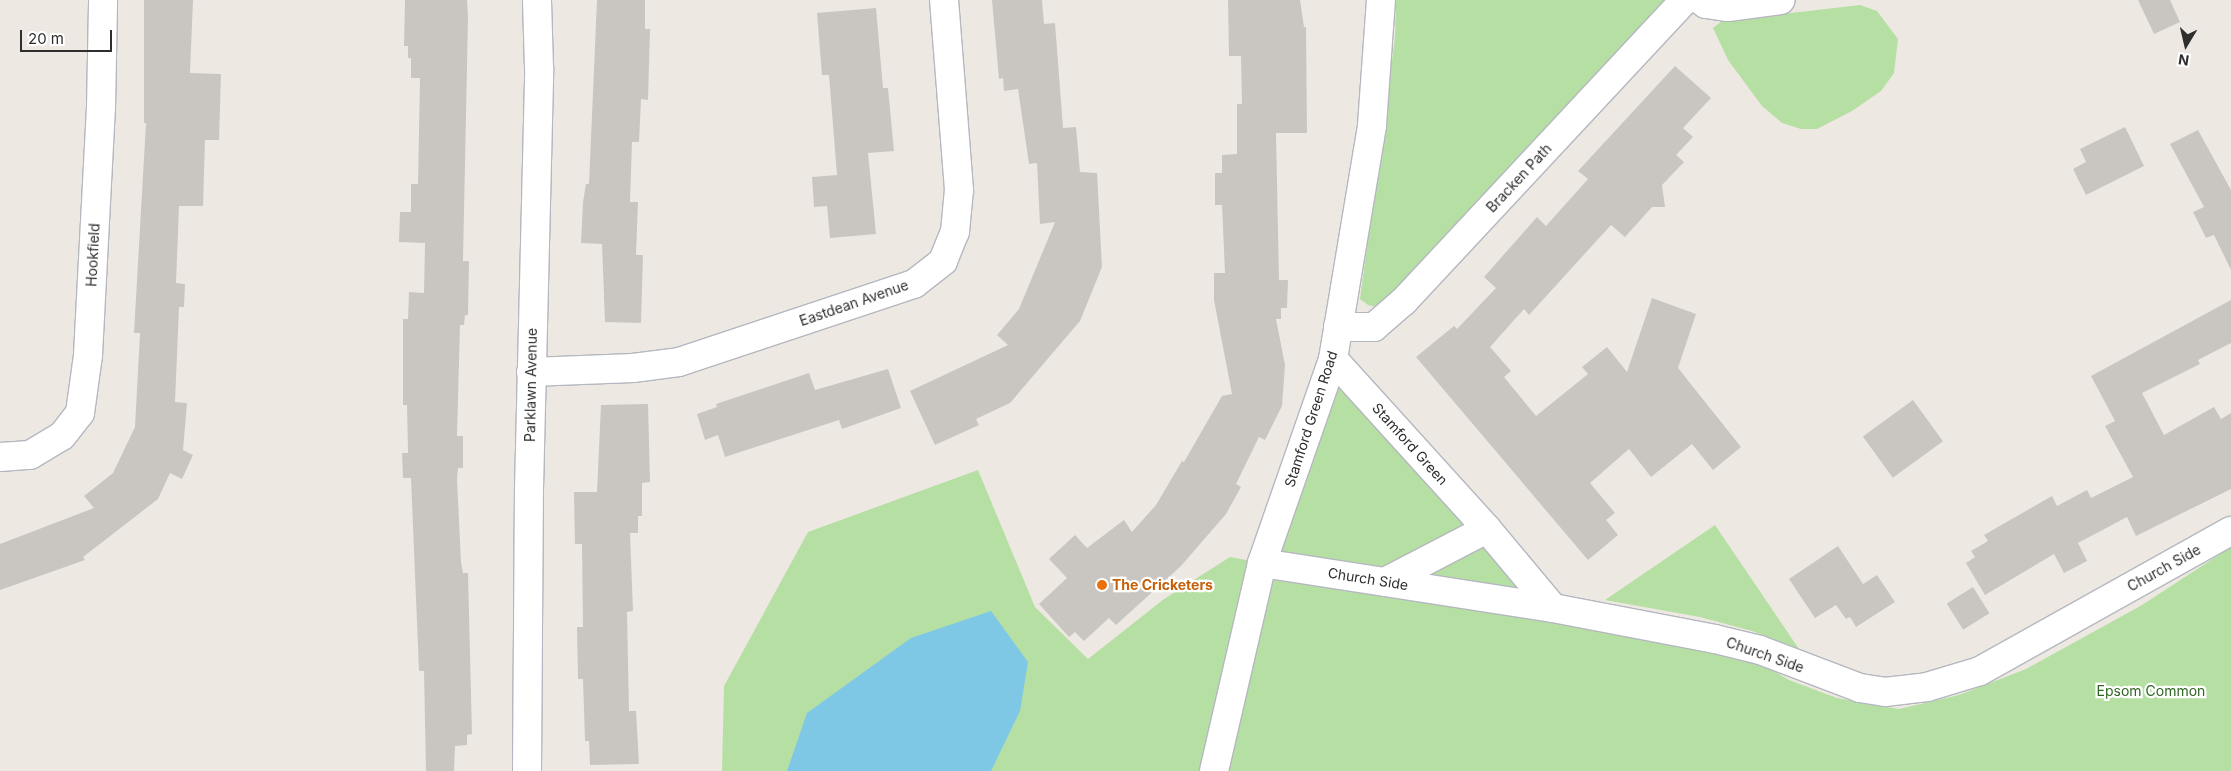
<!DOCTYPE html>
<style>
body{margin:0}
#map{position:relative;width:2231px;height:771px;overflow:hidden;background:#ede9e2;font-family:Inter,sans-serif}
div>[style]{position:absolute}
.green>*{inset:0;background:#b6dfa3}
.water>*{inset:0;background:#7ec8e6}
.building>*{inset:0;background:#c9c5c1;transform-origin:0 0}
.roads{filter:drop-shadow(1px 0 #b5b7c0) drop-shadow(-1px 0 #b5b7c0) drop-shadow(0 1px #b5b7c0) drop-shadow(0 -1px #b5b7c0)}
.minor>*{height:28px;margin:-14px;padding:0 14px;transform-origin:14px;border-radius:14px;background:#fff}
.dots>*{width:14px;height:14px;translate:-50% -50%;box-sizing:border-box;border:2px solid #fff;border-radius:50%}
span{translate:-50% -50%;white-space:nowrap;text-align:center;line-height:1.15;-webkit-text-stroke:4.5px #fff;paint-order:stroke}
.street-label{font-size:14px;color:#2e2e2e}
.food-label{font-size:14px;color:#c56008;font-weight:700}
.left{translate:0 -50%;text-align:left}
.park-label{font-size:14px;color:#2f6622}
.north{position:absolute;left:2161px;top:20px;width:50px;height:50px;-webkit-text-stroke:4px #fff;paint-order:stroke;rotate:189deg;font-size:14px;font-weight:700;line-height:20px;text-align:center;color:#2e2e2e}
.north::after{content:'';display:block;margin:auto;width:18px;height:22px;background:#2e2e2e;clip-path:polygon(50% 0,100% 100%,50% 72%,0 100%)}
.scale{position:absolute;left:20px;top:30px;width:92px;height:22px;box-sizing:border-box;border:2px solid #2e2e2e;border-top:0;padding-left:6px;font-size:15px;line-height:18px;white-space:nowrap;color:#2e2e2e;-webkit-text-stroke:4px #fff;paint-order:stroke}
</style>
<div id="map">
<div class="green">
<i style="clip-path:polygon(1396px 0,1667px 0,1390px 297px,1377px 307px,1368px 305px,1360px 299px,1395px 38px)"></i>
<i style="clip-path:polygon(1860px 5px,1877px 11px,1898px 39px,1894px 73px,1881px 91px,1852px 111px,1817px 129px,1801px 129px,1782px 123px,1762px 106px,1728px 60px,1713px 28px,1722px 21px)"></i>
<i style="clip-path:polygon(1336px 377px,1547px 620px,1716px 649px,1760px 663px,1789px 680px,1837px 698px,1899px 709px,1959px 695px,2026px 669px,2142px 605px,2231px 547px,2231px 771px,722px 771px,724px 686px,808px 532px,978px 470px,1035px 607px,1088px 659px,1164px 599px,1230px 557px,1262px 563px)"></i>
<i style="clip-path:polygon(1715px 525px,1799px 649px,1752px 631px,1700px 617px,1605px 600px)"></i>
</div>
<div class="water">
<i style="clip-path:polygon(991px 611px,1028px 662px,1020px 711px,991px 771px,787px 771px,807px 713px,911px 638px)"></i>
</div>
<div class="building">
<i style="clip-path:polygon(144px 0,193px 0,190px 73px,221px 74px,219px 140px,205px 140px,203px 206px,179px 206px,176px 283px,185px 284px,184px 307px,179px 307px,175px 402px,187px 403px,183px 450px,193px 455px,182px 479px,170px 473px,158px 499px,83px 557px,85px 560px,0 590px,0 544px,94px 508px,84px 496px,113px 473px,135px 427px,140px 333px,134px 333px,146px 123px,144px 123px)"></i>
<i style="clip-path:polygon(405px 0,467px 0,468px 17px,463px 261px,469px 261px,468px 315px,465px 315px,464px 325px,460px 325px,457px 436px,463px 436px,463px 468px,458px 468px,457px 479px,461px 562px,463px 573px,468px 573px,472px 734px,467px 735px,467px 745px,455px 746px,454px 771px,426px 771px,424px 671px,419px 671px,411px 478px,403px 478px,402px 453px,408px 453px,407px 405px,403px 405px,403px 319px,408px 319px,409px 292px,424px 293px,425px 243px,399px 242px,400px 212px,411px 212px,411px 184px,418px 184px,420px 78px,411px 78px,411px 58px,408px 58px,408px 46px,404px 46px)"></i>
<i style="clip-path:polygon(597px 0,645px 0,645px 29px,650px 29px,648px 100px,641px 99px,639px 142px,632px 142px,630px 202px,638px 202px,636px 255px,643px 255px,641px 323px,605px 322px,602px 244px,581px 243px,583px 202px,586px 184px,589px 184px)"></i>
<i style="clip-path:polygon(992px 0,1042px 0,1044px 24px,1055px 23px,1063px 128px,1076px 127px,1080px 172px,1097px 173px,1102px 267px,1080px 321px,1010px 403px,976px 419px,979px 425px,935px 445px,910px 391px,1008px 345px,997px 335px,1019px 309px,1055px 222px,1040px 224px,1037px 163px,1029px 164px,1018px 89px,1004px 91px,1003px 78px,999px 79px)"></i>
<i style="clip-path:polygon(1228px 0,1300px 0,1304px 27px,1306px 27px,1307px 133px,1276px 133px,1279px 280px,1288px 280px,1287px 308px,1281px 308px,1281px 319px,1276px 319px,1285px 365px,1282px 406px,1265px 440px,1259px 437px,1236px 484px,1241px 487px,1226px 514px,1181px 566px,1116px 625px,1109px 618px,1084px 641px,1075px 632px,1069px 637px,1039px 604px,1067px 578px,1049px 559px,1075px 535px,1087px 548px,1124px 520px,1132px 532px,1156px 505px,1182px 461px,1184px 462px,1222px 396px,1232px 394px,1214px 300px,1214px 273px,1225px 273px,1222px 205px,1215px 205px,1215px 173px,1222px 173px,1222px 155px,1237px 154px,1237px 104px,1242px 104px,1241px 56px,1229px 56px)"></i>
<i style="clip-path:polygon(2138px 0,2170px 0,2180px 22px,2154px 34px)"></i>
<i style="clip-path:polygon(876px 8px,883px 88px,888px 88px,894px 151px,868px 153px,876px 234px,830px 238px,827px 206px,814px 207px,812px 177px,837px 175px,829px 75px,822px 75px,817px 13px)"></i>
<i style="clip-path:polygon(1675px 66px,1711px 98px,1683px 128px,1693px 137px,1676px 155px,1684px 162px,1662px 185px,1665px 207px,1652px 207px,1625px 237px,1611px 225px,1529px 315px,1524px 309px,1490px 347px,1511px 371px,1504px 377px,1536px 416px,1588px 374px,1582px 367px,1607px 347px,1627px 372px,1652px 298px,1696px 314px,1678px 368px,1741px 447px,1713px 470px,1692px 444px,1651px 477px,1629px 449px,1590px 483px,1615px 513px,1606px 520px,1618px 535px,1588px 560px,1416px 357px,1454px 326px,1457px 329px,1496px 288px,1484px 277px,1537px 217px,1546px 226px,1588px 179px,1578px 171px)"></i>
<i style="clip-path:polygon(2125px 127px,2144px 166px,2086px 195px,2073px 169px,2086px 162px,2080px 149px)"></i>
<i style="clip-path:polygon(2198px 130px,2231px 190px,2231px 270px,2214px 235px,2206px 238px,2193px 212px,2204px 207px,2170px 144px)"></i>
<i style="clip-path:polygon(2231px 300px,2231px 343px,2198px 360px,2200px 364px,2142px 393px,2164px 435px,2214px 407px,2221px 419px,2231px 413px,2231px 489px,2136px 536px,2127px 517px,2078px 543px,2087px 561px,2064px 573px,2054px 554px,1985px 595px,1966px 563px,1975px 557px,1971px 551px,1988px 541px,1984px 535px,2052px 496px,2057px 506px,2087px 490px,2091px 498px,2133px 477px,2105px 426px,2115px 421px,2091px 376px)"></i>
<i style="clip-path:polygon(888px 369px,901px 408px,842px 429px,839px 420px,725px 457px,718px 435px,705px 440px,697px 414px,717px 407px,716px 404px,809px 373px,815px 390px)"></i>
<i style="left:1913px;top:400px;width:51px;height:62px;rotate:54deg"></i>
<i style="clip-path:polygon(648px 404px,650px 482px,642px 483px,642px 516px,638px 516px,638px 533px,630px 533px,633px 611px,627px 612px,629px 711px,636px 711px,639px 764px,590px 765px,589px 741px,585px 741px,583px 679px,578px 679px,577px 627px,583px 627px,582px 544px,575px 544px,574px 492px,597px 492px,601px 405px)"></i>
<i style="clip-path:polygon(1838px 546px,1863px 584px,1877px 575px,1895px 602px,1856px 627px,1850px 617px,1846px 619px,1836px 605px,1815px 618px,1789px 579px)"></i>
<i style="left:1973px;top:587px;width:31px;height:31px;rotate:58deg"></i>
</div>
<div class="roads">
<div class="minor">
<i style="left:1700px;top:0;width:7px;rotate:34deg"></i>
<i style="left:1706px;top:4px;width:22px;rotate:8deg"></i>
<i style="left:1728px;top:7px;width:53px;rotate:-7.5deg"></i>
<i style="left:1338px;top:327px;width:36px"></i>
<i style="left:1374px;top:327px;width:40px;rotate:-41deg"></i>
<i style="left:1404px;top:301px;width:412px;rotate:-47deg"></i>
<i style="left:1333px;top:359px;width:229px;rotate:47.8deg"></i>
<i style="left:1487px;top:529px;width:103px;rotate:50.1deg"></i>
<i style="left:531px;top:372px;width:102px;rotate:-2.2deg"></i>
<i style="left:633px;top:368px;width:46px;rotate:-7.4deg"></i>
<i style="left:679px;top:362px;width:248px;rotate:-18.4deg"></i>
<i style="left:914px;top:284px;width:37px;rotate:-38deg"></i>
<i style="left:943px;top:261px;width:31px;rotate:-68deg"></i>
<i style="left:955px;top:232px;width:42px;rotate:-84.6deg"></i>
<i style="left:959px;top:190px;width:191px;rotate:-94.5deg"></i>
<i style="left:0;top:457px;width:30px;rotate:-4deg"></i>
<i style="left:30px;top:455px;width:37px;rotate:-31deg"></i>
<i style="left:62px;top:436px;width:29px;rotate:-52deg"></i>
<i style="left:80px;top:413px;width:59px;rotate:-82.1deg"></i>
<i style="left:88px;top:355px;width:247px;rotate:-87deg"></i>
<i style="left:101px;top:108px;width:108px;rotate:-88.9deg"></i>
<i style="left:1262px;top:563px;width:294px;rotate:8.8deg"></i>
<i style="left:1553px;top:608px;width:165px;rotate:10.8deg"></i>
<i style="left:1715px;top:639px;width:46px;rotate:13.7deg"></i>
<i style="left:1760px;top:650px;width:107px;rotate:20.8deg"></i>
<i style="left:1860px;top:688px;width:25px;rotate:9deg"></i>
<i style="left:1885px;top:692px;width:42px;rotate:-6.8deg"></i>
<i style="left:1927px;top:687px;width:55px;rotate:-16.8deg"></i>
<i style="left:1980px;top:671px;width:287px;rotate:-29.2deg"></i>
<i style="left:1385px;top:582px;width:115px;rotate:-27.5deg"></i>
<i style="left:527px;top:771px;width:282px;rotate:-89.6deg"></i>
<i style="left:529px;top:489px;width:421px;rotate:-88.6deg"></i>
<i style="left:539px;top:68px;width:68px;rotate:-91.7deg"></i>
<i style="left:1214px;top:771px;width:213px;rotate:-77deg"></i>
<i style="left:1262px;top:563px;width:216px;rotate:-70.8deg"></i>
<i style="left:1333px;top:359px;width:237px;rotate:-80.5deg"></i>
<i style="left:1372px;top:125px;width:125px;rotate:-85.9deg"></i>
</div>
</div>
<div class="dots">
<i style="left:1102px;top:585px;background:#e8710a"></i>
</div>
<div class="street-label">
<span style="left:1519px;top:178px;rotate:-47deg">Bracken Path</span>
<span style="left:93px;top:255px;rotate:-87deg">Hookfield</span>
<span style="left:854px;top:303px;rotate:-19deg">Eastdean Avenue</span>
<span style="left:531px;top:385px;rotate:-89deg">Parklawn Avenue</span>
<span style="left:1311px;top:419px;rotate:-72deg">Stamford Green Road</span>
<span style="left:1410px;top:444px;rotate:48deg">Stamford Green</span>
<span style="left:2164px;top:568px;rotate:-29deg">Church Side</span>
<span style="left:1368px;top:579px;rotate:9deg">Church Side</span>
<span style="left:1765px;top:655px;rotate:19deg">Church Side</span>
</div>
<div class="food-label">
<span class="left" style="left:1112px;top:585px">The Cricketers</span>
</div>
<div class="park-label">
<span style="left:2151px;top:691px">Epsom Common</span>
</div>
<div class="north">N</div>
<div class="scale">20 m</div>
</div>
